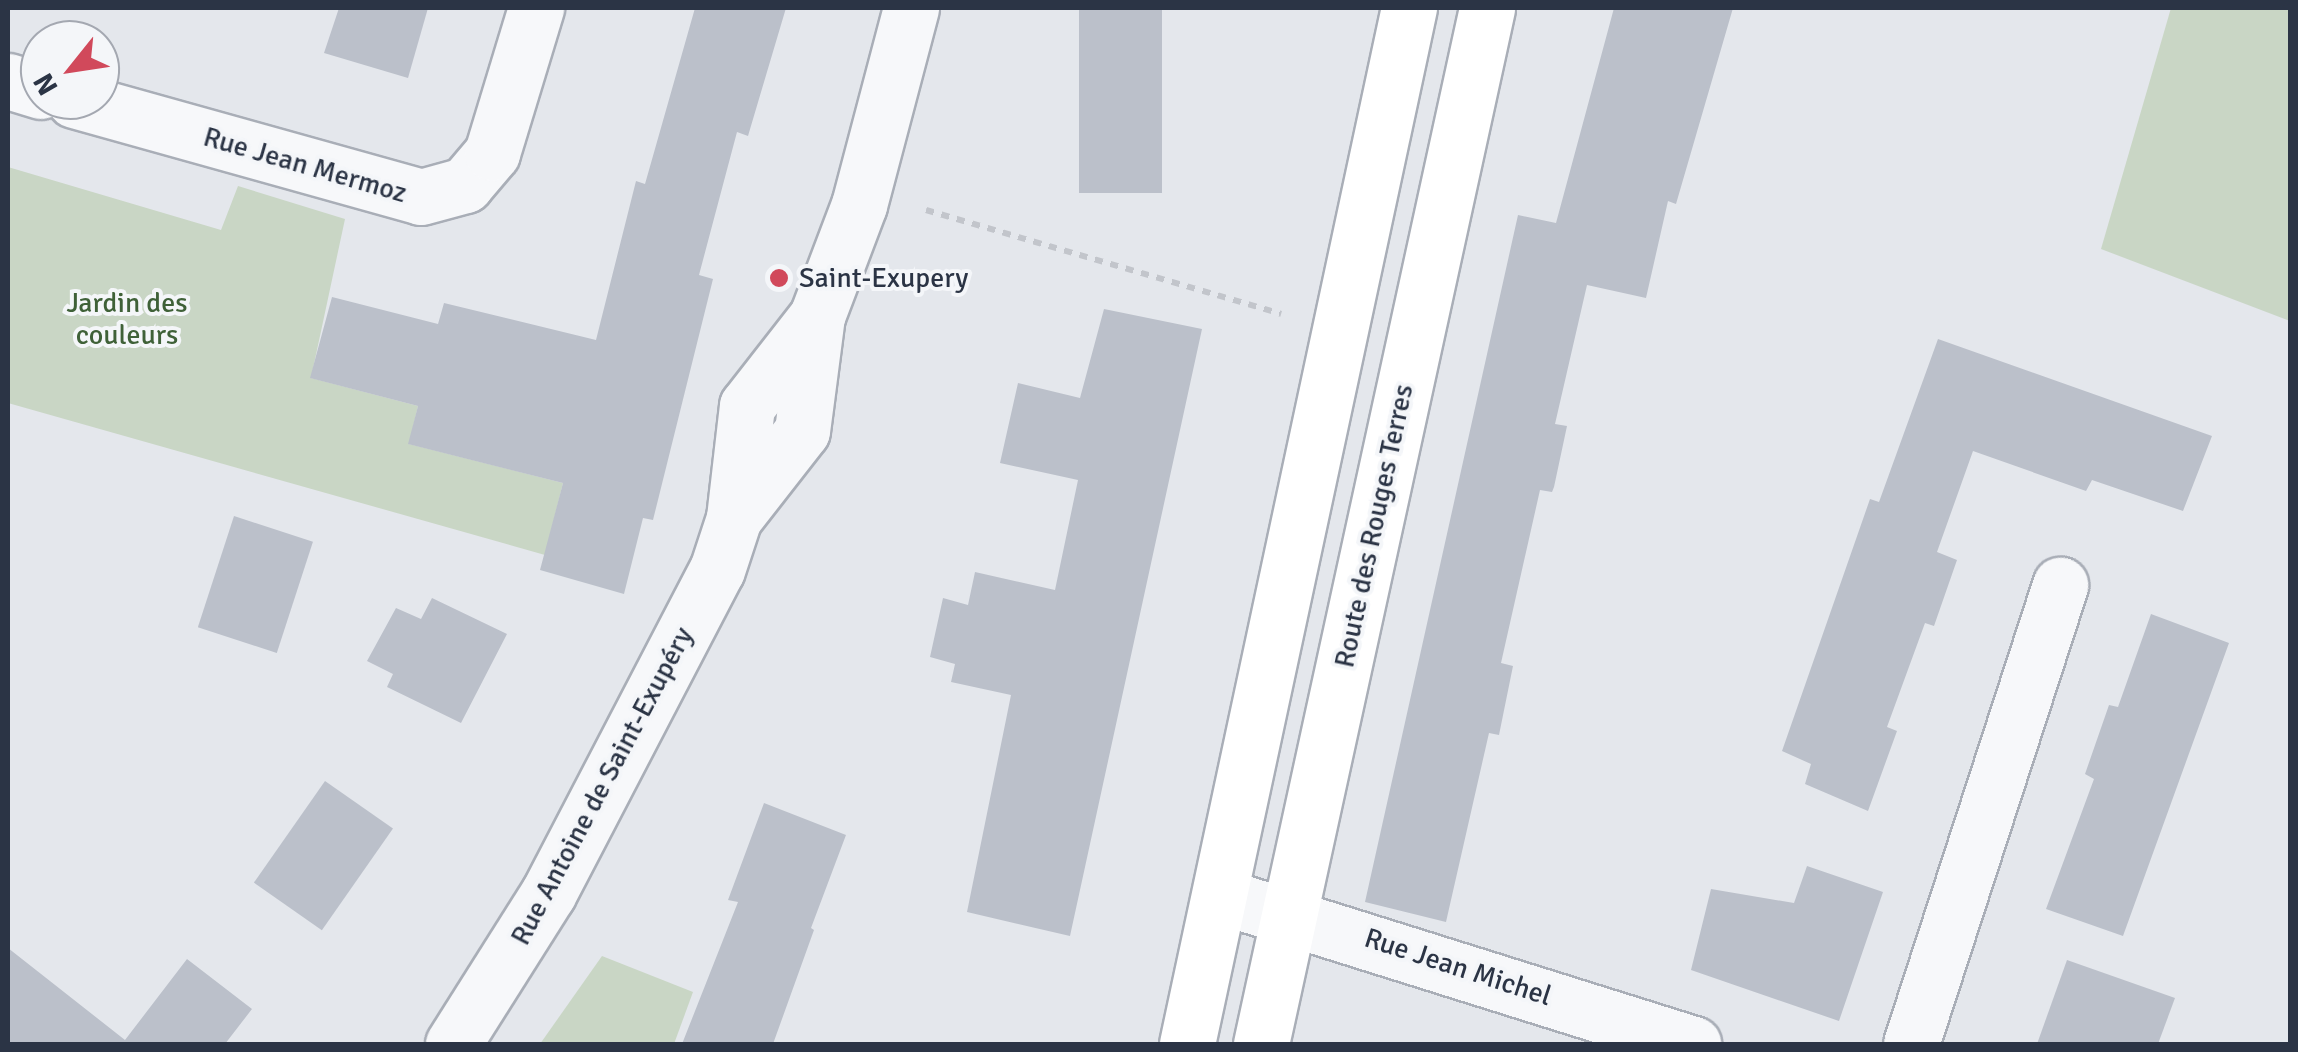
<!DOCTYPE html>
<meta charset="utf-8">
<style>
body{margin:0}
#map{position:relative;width:2298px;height:1052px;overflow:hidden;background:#e4e7ec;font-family:Signika,sans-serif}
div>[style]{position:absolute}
.green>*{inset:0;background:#c9d6c5}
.building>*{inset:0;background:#bbc0ca;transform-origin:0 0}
.path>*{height:6px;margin-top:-3px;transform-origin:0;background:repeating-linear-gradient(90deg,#c2c5cb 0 8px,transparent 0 16px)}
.roads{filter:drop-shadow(2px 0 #a9aeb7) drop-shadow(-2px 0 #a9aeb7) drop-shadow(0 2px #a9aeb7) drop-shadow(0 -2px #a9aeb7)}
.minor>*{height:55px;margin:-27.5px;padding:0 27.5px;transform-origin:27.5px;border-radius:27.5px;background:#f7f8fa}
.primary>*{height:55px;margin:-27.5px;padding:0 27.5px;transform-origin:27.5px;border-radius:27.5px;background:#fff}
.dots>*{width:28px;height:28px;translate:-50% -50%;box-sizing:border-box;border:5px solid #f4f6f9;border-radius:50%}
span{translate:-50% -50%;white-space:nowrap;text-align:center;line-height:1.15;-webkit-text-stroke:8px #f4f6f9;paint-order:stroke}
.street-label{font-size:28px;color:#2b3445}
.poi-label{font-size:28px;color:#2b3445}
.left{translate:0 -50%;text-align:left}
.park-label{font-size:28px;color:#3f6138}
.frame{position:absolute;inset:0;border:10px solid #2b3445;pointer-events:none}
.north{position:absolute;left:20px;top:20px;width:100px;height:100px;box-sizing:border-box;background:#f4f6f9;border:2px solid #a4a8b1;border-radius:50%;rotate:240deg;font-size:28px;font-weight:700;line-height:40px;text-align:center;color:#2b3445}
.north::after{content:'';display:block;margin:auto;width:35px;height:45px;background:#d1495b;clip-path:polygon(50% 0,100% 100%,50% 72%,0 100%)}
</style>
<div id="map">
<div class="green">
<i style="clip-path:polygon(2171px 8px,2290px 8px,2290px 321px,2101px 249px)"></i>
<i style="clip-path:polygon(8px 167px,221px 230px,238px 186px,345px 219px,311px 378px,418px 406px,409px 444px,563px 483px,545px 555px,8px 403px)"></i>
<i style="clip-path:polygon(602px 956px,693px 992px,674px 1044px,540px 1044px)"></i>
</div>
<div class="building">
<i style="clip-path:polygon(339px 8px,428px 8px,408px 78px,324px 53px)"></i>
<i style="clip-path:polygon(695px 8px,786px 8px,748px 136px,737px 132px,699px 275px,713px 279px,653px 520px,643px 518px,624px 594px,540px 570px,563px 483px,408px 444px,418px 406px,310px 378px,332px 297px,438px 324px,444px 303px,596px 340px,636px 181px,645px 184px)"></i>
<i style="left:1079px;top:8px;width:83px;height:185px"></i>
<i style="clip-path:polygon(1614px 8px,1733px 8px,1676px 204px,1668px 201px,1646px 298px,1587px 285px,1555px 424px,1567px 426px,1554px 487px,1552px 492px,1540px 490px,1501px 663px,1513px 666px,1499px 735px,1489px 733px,1446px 922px,1365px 902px,1518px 215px,1556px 223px)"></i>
<i style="clip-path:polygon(1104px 309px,1202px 329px,1070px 936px,967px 912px,1011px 695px,951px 682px,955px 664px,930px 657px,943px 598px,968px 605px,975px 572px,1055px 590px,1078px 480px,1000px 463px,1018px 383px,1080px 398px)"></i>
<i style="clip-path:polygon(1938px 339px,2212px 436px,2183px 511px,2092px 480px,2086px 491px,1973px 451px,1937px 552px,1957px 560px,1934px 626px,1925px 623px,1887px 727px,1897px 731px,1868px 811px,1805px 784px,1811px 764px,1782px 751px,1870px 499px,1879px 502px)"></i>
<i style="left:234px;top:516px;width:83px;height:117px;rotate:18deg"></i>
<i style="clip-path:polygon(432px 598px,507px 634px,461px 723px,387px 687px,393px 674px,367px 661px,396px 608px,421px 619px)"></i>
<i style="clip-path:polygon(2151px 614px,2229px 643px,2123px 936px,2046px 909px,2094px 779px,2085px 774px,2109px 705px,2118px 707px)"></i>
<i style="left:325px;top:781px;width:83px;height:124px;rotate:35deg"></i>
<i style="clip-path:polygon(764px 803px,846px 835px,811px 928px,814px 930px,773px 1044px,682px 1044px,738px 902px,728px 900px)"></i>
<i style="clip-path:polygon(1807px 866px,1883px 892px,1839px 1021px,1691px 970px,1711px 889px,1794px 903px)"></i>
<i style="clip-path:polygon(8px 948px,125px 1040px,187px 959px,252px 1009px,225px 1044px,8px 1044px)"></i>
<i style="clip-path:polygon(2067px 960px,2175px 998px,2158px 1044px,2037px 1044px)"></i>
</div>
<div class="path">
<i style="left:926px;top:210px;width:370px;rotate:16.3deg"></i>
</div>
<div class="roads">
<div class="minor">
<i style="left:8px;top:81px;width:34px;rotate:17deg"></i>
<i style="left:74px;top:100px;width:360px;rotate:15.6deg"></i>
<i style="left:421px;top:197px;width:46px;rotate:-15.3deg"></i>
<i style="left:465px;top:185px;width:42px;rotate:-49.8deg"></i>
<i style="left:492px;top:153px;width:152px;rotate:-73.1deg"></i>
<i style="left:734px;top:518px;width:110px;rotate:-52deg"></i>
<i style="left:802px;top:431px;width:116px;rotate:-82.6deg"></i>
<i style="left:817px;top:316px;width:119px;rotate:-69.3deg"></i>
<i style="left:859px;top:205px;width:204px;rotate:-75.2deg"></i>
<i style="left:1221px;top:896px;width:495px;rotate:17.4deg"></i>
<i style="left:453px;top:1044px;width:178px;rotate:-57.7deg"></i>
<i style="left:548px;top:894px;width:365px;rotate:-62.5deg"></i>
<i style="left:717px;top:570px;width:55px;rotate:-71.9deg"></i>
<i style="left:734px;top:518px;width:113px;rotate:-83.4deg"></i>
<i style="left:747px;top:406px;width:114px;rotate:-52.1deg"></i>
<i style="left:1911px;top:1044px;width:483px;rotate:-72deg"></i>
</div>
<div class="primary">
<i style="left:1187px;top:1044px;width:1060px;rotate:-77.91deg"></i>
<i style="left:1261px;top:1044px;width:1060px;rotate:-77.69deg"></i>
</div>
</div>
<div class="dots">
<i style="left:779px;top:278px;background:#d1495b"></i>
</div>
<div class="street-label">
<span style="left:305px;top:165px;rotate:16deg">Rue Jean Mermoz</span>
<span style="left:1374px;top:526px;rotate:-78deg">Route des Rouges Terres</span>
<span style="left:602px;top:786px;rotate:-62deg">Rue Antoine de Saint-Exupéry</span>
<span style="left:1458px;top:967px;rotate:18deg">Rue Jean Michel</span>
</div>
<div class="poi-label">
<span class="left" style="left:799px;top:278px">Saint-Exupery</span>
</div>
<div class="park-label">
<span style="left:127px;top:319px">Jardin des<br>couleurs</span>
</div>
<div class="frame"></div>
<div class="north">N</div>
</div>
